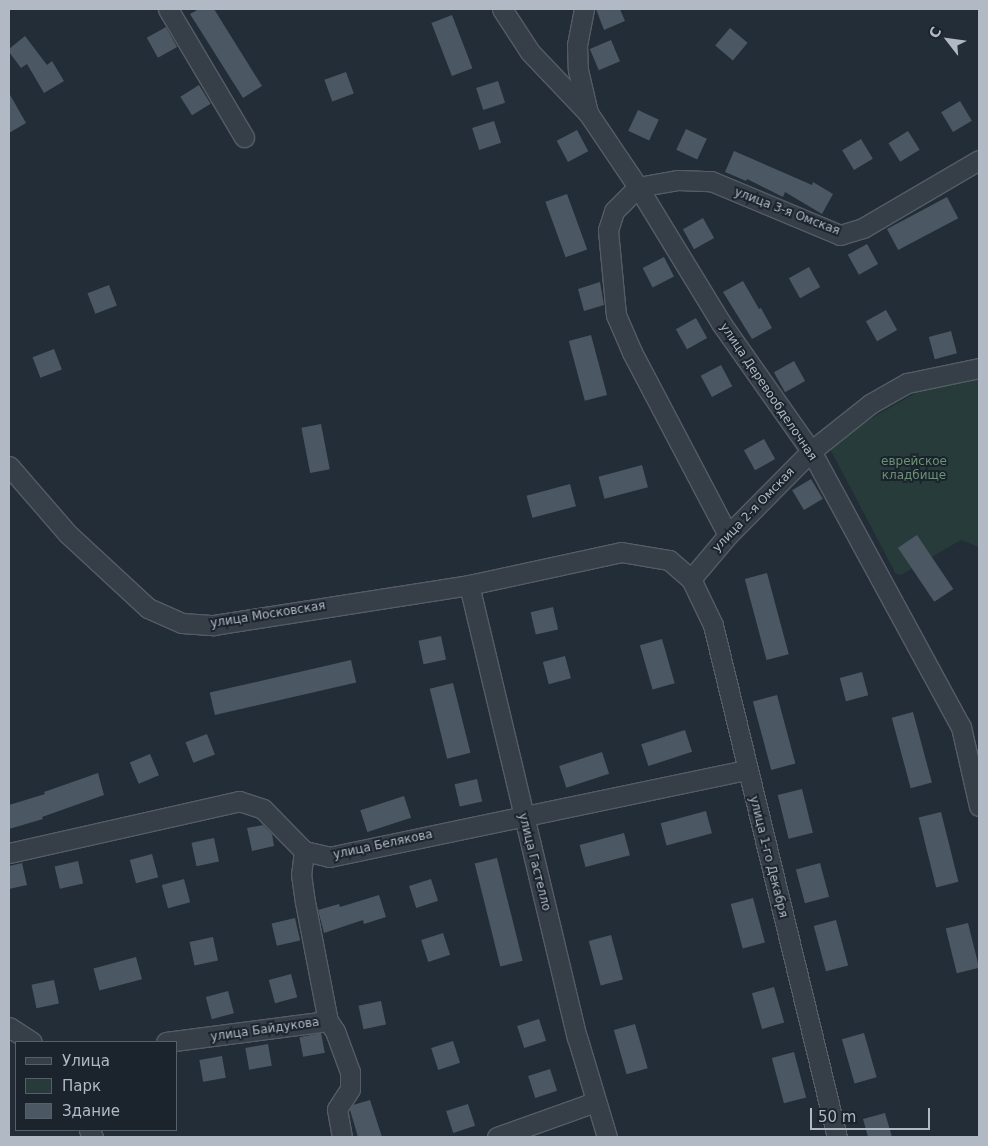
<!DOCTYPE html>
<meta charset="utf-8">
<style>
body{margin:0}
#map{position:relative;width:988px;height:1146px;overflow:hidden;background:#232d37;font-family:"DejaVu Sans",sans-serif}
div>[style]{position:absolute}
.green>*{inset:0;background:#273b3a}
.building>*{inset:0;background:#4b5763;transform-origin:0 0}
.roads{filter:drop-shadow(1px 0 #545c66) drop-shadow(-1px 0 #545c66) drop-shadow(0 1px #545c66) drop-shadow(0 -1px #545c66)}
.minor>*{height:19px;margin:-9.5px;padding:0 9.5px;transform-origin:9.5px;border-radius:9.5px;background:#363e48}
span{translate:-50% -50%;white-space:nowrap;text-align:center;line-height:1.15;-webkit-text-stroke:4px #1b232d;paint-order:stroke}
.street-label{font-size:12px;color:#b1b9c4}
.park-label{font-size:12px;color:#6a9371}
.frame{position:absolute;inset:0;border:10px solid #b1b9c4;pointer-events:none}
.legend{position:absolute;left:15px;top:1041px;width:162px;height:90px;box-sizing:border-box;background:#1b232d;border:1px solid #575f69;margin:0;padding:6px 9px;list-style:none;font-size:15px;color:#b1b9c4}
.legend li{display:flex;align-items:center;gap:10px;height:25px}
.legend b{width:25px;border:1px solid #575f69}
.north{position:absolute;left:923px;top:15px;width:50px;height:50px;-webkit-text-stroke:4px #1b232d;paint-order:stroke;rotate:300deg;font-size:14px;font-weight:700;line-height:20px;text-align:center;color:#b1b9c4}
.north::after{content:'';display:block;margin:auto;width:18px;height:22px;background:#b1b9c4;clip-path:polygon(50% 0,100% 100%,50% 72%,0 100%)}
.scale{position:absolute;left:810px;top:1108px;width:120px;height:22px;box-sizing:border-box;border:2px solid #b1b9c4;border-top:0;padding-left:6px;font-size:15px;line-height:18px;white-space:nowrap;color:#b1b9c4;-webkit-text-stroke:4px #1b232d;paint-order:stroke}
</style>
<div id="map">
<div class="green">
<i style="clip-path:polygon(979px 374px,979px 547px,961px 540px,901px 575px,896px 574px,829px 447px,867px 421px,926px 387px)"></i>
</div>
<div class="building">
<i style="clip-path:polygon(199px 9px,214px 9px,262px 86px,243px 98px,190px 14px)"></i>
<i style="clip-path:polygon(596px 9px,620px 9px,625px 21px,604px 30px)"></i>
<i style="left:452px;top:15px;width:57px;height:22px;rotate:69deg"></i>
<i style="left:166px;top:27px;width:23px;height:22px;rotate:61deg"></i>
<i style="left:730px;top:28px;width:23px;height:23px;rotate:40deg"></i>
<i style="clip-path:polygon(25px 36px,47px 65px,52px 61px,64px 81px,44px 93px,27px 64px,21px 68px,9px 52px,9px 49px)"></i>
<i style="left:611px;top:40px;width:23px;height:23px;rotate:67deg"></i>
<i style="left:346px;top:72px;width:23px;height:23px;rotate:70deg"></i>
<i style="left:498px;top:81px;width:23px;height:23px;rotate:72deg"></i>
<i style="left:199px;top:85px;width:22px;height:22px;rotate:58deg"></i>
<i style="clip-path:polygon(9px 93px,26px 123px,9px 133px)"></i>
<i style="left:960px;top:101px;width:23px;height:22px;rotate:59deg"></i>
<i style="left:638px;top:110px;width:23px;height:23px;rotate:25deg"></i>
<i style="left:494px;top:121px;width:23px;height:23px;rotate:72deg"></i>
<i style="left:686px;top:129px;width:23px;height:23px;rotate:25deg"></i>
<i style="left:577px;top:130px;width:24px;height:23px;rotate:62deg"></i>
<i style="left:908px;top:131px;width:22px;height:23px;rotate:58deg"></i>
<i style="left:861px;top:139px;width:23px;height:22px;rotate:59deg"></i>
<i style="clip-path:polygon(734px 151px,812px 185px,813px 182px,833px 194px,822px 214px,785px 192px,783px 197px,747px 179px,746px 181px,725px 172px)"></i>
<i style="left:567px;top:194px;width:59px;height:23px;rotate:70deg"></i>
<i style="left:947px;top:197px;width:24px;height:68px;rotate:62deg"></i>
<i style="left:703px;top:218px;width:23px;height:23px;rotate:61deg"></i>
<i style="left:867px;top:244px;width:23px;height:22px;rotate:61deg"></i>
<i style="left:664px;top:257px;width:22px;height:24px;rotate:63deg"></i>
<i style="left:809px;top:267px;width:23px;height:23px;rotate:61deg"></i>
<i style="clip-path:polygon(743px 281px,759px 309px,761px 308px,772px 328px,752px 339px,723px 292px)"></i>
<i style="clip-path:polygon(600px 282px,604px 305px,584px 311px,578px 289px)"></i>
<i style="left:109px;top:285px;width:22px;height:23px;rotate:69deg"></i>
<i style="left:886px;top:310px;width:23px;height:23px;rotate:61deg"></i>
<i style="left:696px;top:318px;width:23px;height:23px;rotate:61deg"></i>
<i style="left:951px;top:331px;width:23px;height:23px;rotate:75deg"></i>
<i style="left:591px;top:335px;width:62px;height:23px;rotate:75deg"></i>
<i style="left:54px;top:349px;width:22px;height:23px;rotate:69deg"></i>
<i style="left:794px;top:361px;width:23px;height:23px;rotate:61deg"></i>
<i style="left:721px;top:365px;width:24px;height:23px;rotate:62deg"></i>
<i style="left:321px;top:424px;width:46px;height:20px;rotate:79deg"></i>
<i style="left:764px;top:439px;width:23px;height:23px;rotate:61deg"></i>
<i style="left:642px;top:465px;width:23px;height:45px;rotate:75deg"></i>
<i style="left:811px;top:479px;width:23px;height:22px;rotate:59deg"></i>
<i style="left:570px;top:484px;width:23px;height:45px;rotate:75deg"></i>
<i style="left:917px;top:535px;width:65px;height:23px;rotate:56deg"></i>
<i style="left:767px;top:573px;width:84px;height:23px;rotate:75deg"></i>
<i style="left:553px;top:607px;width:23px;height:23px;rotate:77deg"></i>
<i style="left:441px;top:636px;width:24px;height:23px;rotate:78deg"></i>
<i style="left:662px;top:639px;width:46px;height:23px;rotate:74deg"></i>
<i style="left:565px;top:656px;width:23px;height:23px;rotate:75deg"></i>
<i style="left:351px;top:660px;width:23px;height:145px;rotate:77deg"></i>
<i style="left:862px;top:672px;width:24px;height:23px;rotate:75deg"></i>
<i style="left:453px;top:683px;width:72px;height:24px;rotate:76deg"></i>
<i style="left:777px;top:695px;width:71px;height:25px;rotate:75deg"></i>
<i style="left:913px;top:712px;width:73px;height:22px;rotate:75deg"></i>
<i style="left:685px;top:730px;width:23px;height:46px;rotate:72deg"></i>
<i style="left:207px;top:734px;width:22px;height:23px;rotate:69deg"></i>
<i style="left:602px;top:752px;width:23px;height:45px;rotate:72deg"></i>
<i style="left:150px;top:754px;width:23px;height:22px;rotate:67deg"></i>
<i style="clip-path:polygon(98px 773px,104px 795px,42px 817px,43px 819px,9px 829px,9px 805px,45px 794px,44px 792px)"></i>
<i style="left:477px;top:779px;width:23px;height:23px;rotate:77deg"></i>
<i style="left:802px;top:789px;width:45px;height:25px;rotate:76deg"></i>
<i style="left:404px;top:796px;width:23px;height:46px;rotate:72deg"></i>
<i style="left:706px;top:811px;width:23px;height:47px;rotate:75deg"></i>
<i style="left:941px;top:812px;width:72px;height:23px;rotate:76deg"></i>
<i style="clip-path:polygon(263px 825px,272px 834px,274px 846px,252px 851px,247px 828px)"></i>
<i style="left:624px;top:833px;width:23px;height:46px;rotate:75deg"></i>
<i style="left:214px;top:838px;width:24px;height:23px;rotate:78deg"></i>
<i style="left:152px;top:854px;width:24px;height:23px;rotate:75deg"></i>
<i style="left:497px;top:858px;width:106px;height:23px;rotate:76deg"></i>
<i style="left:78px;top:861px;width:23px;height:24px;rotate:77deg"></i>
<i style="clip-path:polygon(22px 863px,27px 885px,9px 889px,9px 866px)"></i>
<i style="left:820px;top:863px;width:35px;height:25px;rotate:75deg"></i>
<i style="left:184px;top:879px;width:24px;height:23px;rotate:75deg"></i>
<i style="left:431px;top:879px;width:23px;height:23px;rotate:72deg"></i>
<i style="clip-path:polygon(379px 895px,386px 917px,364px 924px,363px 920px,324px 933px,318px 910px,339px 904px,340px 907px)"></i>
<i style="left:753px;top:898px;width:46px;height:23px;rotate:75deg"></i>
<i style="left:295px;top:918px;width:23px;height:24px;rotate:77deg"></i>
<i style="left:836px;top:920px;width:47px;height:23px;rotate:75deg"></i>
<i style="left:968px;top:923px;width:46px;height:23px;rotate:76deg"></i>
<i style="left:443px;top:933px;width:23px;height:23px;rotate:72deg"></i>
<i style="left:611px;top:935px;width:46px;height:23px;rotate:75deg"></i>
<i style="left:213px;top:937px;width:24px;height:24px;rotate:78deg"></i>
<i style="left:136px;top:957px;width:23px;height:44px;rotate:75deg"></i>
<i style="left:291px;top:974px;width:24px;height:23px;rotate:75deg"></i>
<i style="left:54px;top:980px;width:24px;height:23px;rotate:78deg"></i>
<i style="left:774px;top:987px;width:37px;height:23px;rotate:74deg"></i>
<i style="left:228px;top:991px;width:23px;height:23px;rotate:75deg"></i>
<i style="left:381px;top:1001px;width:24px;height:23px;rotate:78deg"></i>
<i style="left:539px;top:1019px;width:23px;height:23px;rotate:72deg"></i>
<i style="left:635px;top:1024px;width:46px;height:22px;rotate:74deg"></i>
<i style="left:321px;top:1033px;width:20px;height:22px;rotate:79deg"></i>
<i style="left:864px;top:1033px;width:46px;height:23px;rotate:74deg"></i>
<i style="left:453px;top:1041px;width:23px;height:23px;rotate:72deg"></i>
<i style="left:268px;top:1044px;width:22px;height:23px;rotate:80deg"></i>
<i style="left:794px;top:1052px;width:47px;height:23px;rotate:75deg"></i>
<i style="left:222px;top:1056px;width:22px;height:23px;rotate:80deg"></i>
<i style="left:550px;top:1069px;width:23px;height:23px;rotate:72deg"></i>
<i style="clip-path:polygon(370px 1100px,382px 1137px,358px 1137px,350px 1110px,353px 1105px)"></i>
<i style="left:468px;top:1104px;width:23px;height:23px;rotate:72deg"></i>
<i style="clip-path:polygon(885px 1113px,892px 1137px,868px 1137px,863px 1119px)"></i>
</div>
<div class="roads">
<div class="minor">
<i style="left:168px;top:9px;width:149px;rotate:59.3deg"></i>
<i style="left:502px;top:9px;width:51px;rotate:56.9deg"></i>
<i style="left:530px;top:52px;width:84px;rotate:46.4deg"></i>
<i style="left:588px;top:113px;width:89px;rotate:56deg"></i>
<i style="left:638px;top:187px;width:159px;rotate:58.6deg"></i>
<i style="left:721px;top:323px;width:156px;rotate:54.9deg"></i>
<i style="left:811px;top:451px;width:314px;rotate:61.5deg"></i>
<i style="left:961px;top:727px;width:81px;rotate:77.2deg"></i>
<i style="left:584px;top:9px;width:37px;rotate:101deg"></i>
<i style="left:577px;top:45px;width:25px;rotate:88deg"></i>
<i style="left:578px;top:70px;width:44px;rotate:76.9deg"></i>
<i style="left:9px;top:466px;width:90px;rotate:49.1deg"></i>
<i style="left:68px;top:534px;width:109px;rotate:42.8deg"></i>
<i style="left:148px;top:608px;width:37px;rotate:24deg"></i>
<i style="left:182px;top:623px;width:32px;rotate:4deg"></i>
<i style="left:214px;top:625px;width:258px;rotate:-8.9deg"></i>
<i style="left:469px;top:585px;width:156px;rotate:-12.2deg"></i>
<i style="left:621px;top:552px;width:49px;rotate:9.5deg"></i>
<i style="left:669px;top:560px;width:29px;rotate:41deg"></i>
<i style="left:691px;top:579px;width:51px;rotate:64.4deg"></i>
<i style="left:713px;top:625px;width:527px;rotate:76.39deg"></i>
<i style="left:728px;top:535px;width:207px;rotate:-117.7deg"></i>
<i style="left:632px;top:352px;width:40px;rotate:-113.4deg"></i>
<i style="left:616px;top:315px;width:85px;rotate:-95.4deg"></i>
<i style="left:608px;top:230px;width:20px;rotate:-72deg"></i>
<i style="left:614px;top:211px;width:34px;rotate:-45deg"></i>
<i style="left:638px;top:187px;width:41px;rotate:-9.9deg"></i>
<i style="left:678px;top:180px;width:33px;rotate:2deg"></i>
<i style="left:711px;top:181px;width:140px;rotate:22.7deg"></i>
<i style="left:840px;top:235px;width:24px;rotate:-17deg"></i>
<i style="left:863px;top:228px;width:134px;rotate:-30.4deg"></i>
<i style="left:691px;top:579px;width:57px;rotate:-49.9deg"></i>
<i style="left:728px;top:535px;width:118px;rotate:-45.3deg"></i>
<i style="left:811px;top:451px;width:75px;rotate:-38.5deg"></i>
<i style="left:870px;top:404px;width:43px;rotate:-29.6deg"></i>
<i style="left:907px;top:383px;width:74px;rotate:-11.8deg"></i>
<i style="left:469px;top:585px;width:465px;rotate:76.6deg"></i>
<i style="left:577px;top:1037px;width:104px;rotate:73.3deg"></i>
<i style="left:304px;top:851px;width:23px;rotate:97deg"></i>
<i style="left:301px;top:874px;width:28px;rotate:82deg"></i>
<i style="left:305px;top:902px;width:121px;rotate:79.1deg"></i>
<i style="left:9px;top:853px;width:236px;rotate:-12.7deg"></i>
<i style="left:239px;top:801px;width:25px;rotate:18deg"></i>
<i style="left:263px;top:809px;width:59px;rotate:45.7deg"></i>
<i style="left:304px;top:851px;width:26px;rotate:13deg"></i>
<i style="left:329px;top:857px;width:427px;rotate:-11.8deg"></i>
<i style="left:9px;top:1027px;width:27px;rotate:33deg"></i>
<i style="left:166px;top:1042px;width:163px;rotate:-7.4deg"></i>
<i style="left:328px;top:1021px;width:12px;rotate:55deg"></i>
<i style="left:335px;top:1031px;width:44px;rotate:69.9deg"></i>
<i style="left:350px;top:1072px;width:17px;rotate:90deg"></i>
<i style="left:350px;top:1089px;width:24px;rotate:123deg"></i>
<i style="left:337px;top:1109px;width:28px;rotate:80deg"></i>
<i style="left:89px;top:1130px;width:8px;rotate:60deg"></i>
<i style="left:497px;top:1137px;width:104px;rotate:-19.7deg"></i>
</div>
</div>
<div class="street-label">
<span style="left:787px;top:212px;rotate:21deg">улица 3-я Омская</span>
<span style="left:768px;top:392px;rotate:56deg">улица Деревообделочная</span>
<span style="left:754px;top:510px;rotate:-46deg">улица 2-я Омская</span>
<span style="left:268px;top:615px;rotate:-9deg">улица Московская</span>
<span style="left:383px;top:845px;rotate:-12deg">улица Белякова</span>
<span style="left:768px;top:857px;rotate:76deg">улица 1-го Декабря</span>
<span style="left:534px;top:862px;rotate:76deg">улица Гастелло</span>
<span style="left:265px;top:1030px;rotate:-8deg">улица Байдукова</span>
</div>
<div class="park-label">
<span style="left:914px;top:469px">еврейское<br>кладбище</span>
</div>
<div class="frame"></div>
<ul class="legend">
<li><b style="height:6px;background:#363e48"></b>Улица</li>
<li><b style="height:14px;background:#273b3a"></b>Парк</li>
<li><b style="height:14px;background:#4b5763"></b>Здание</li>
</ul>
<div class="north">С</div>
<div class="scale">50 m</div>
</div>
